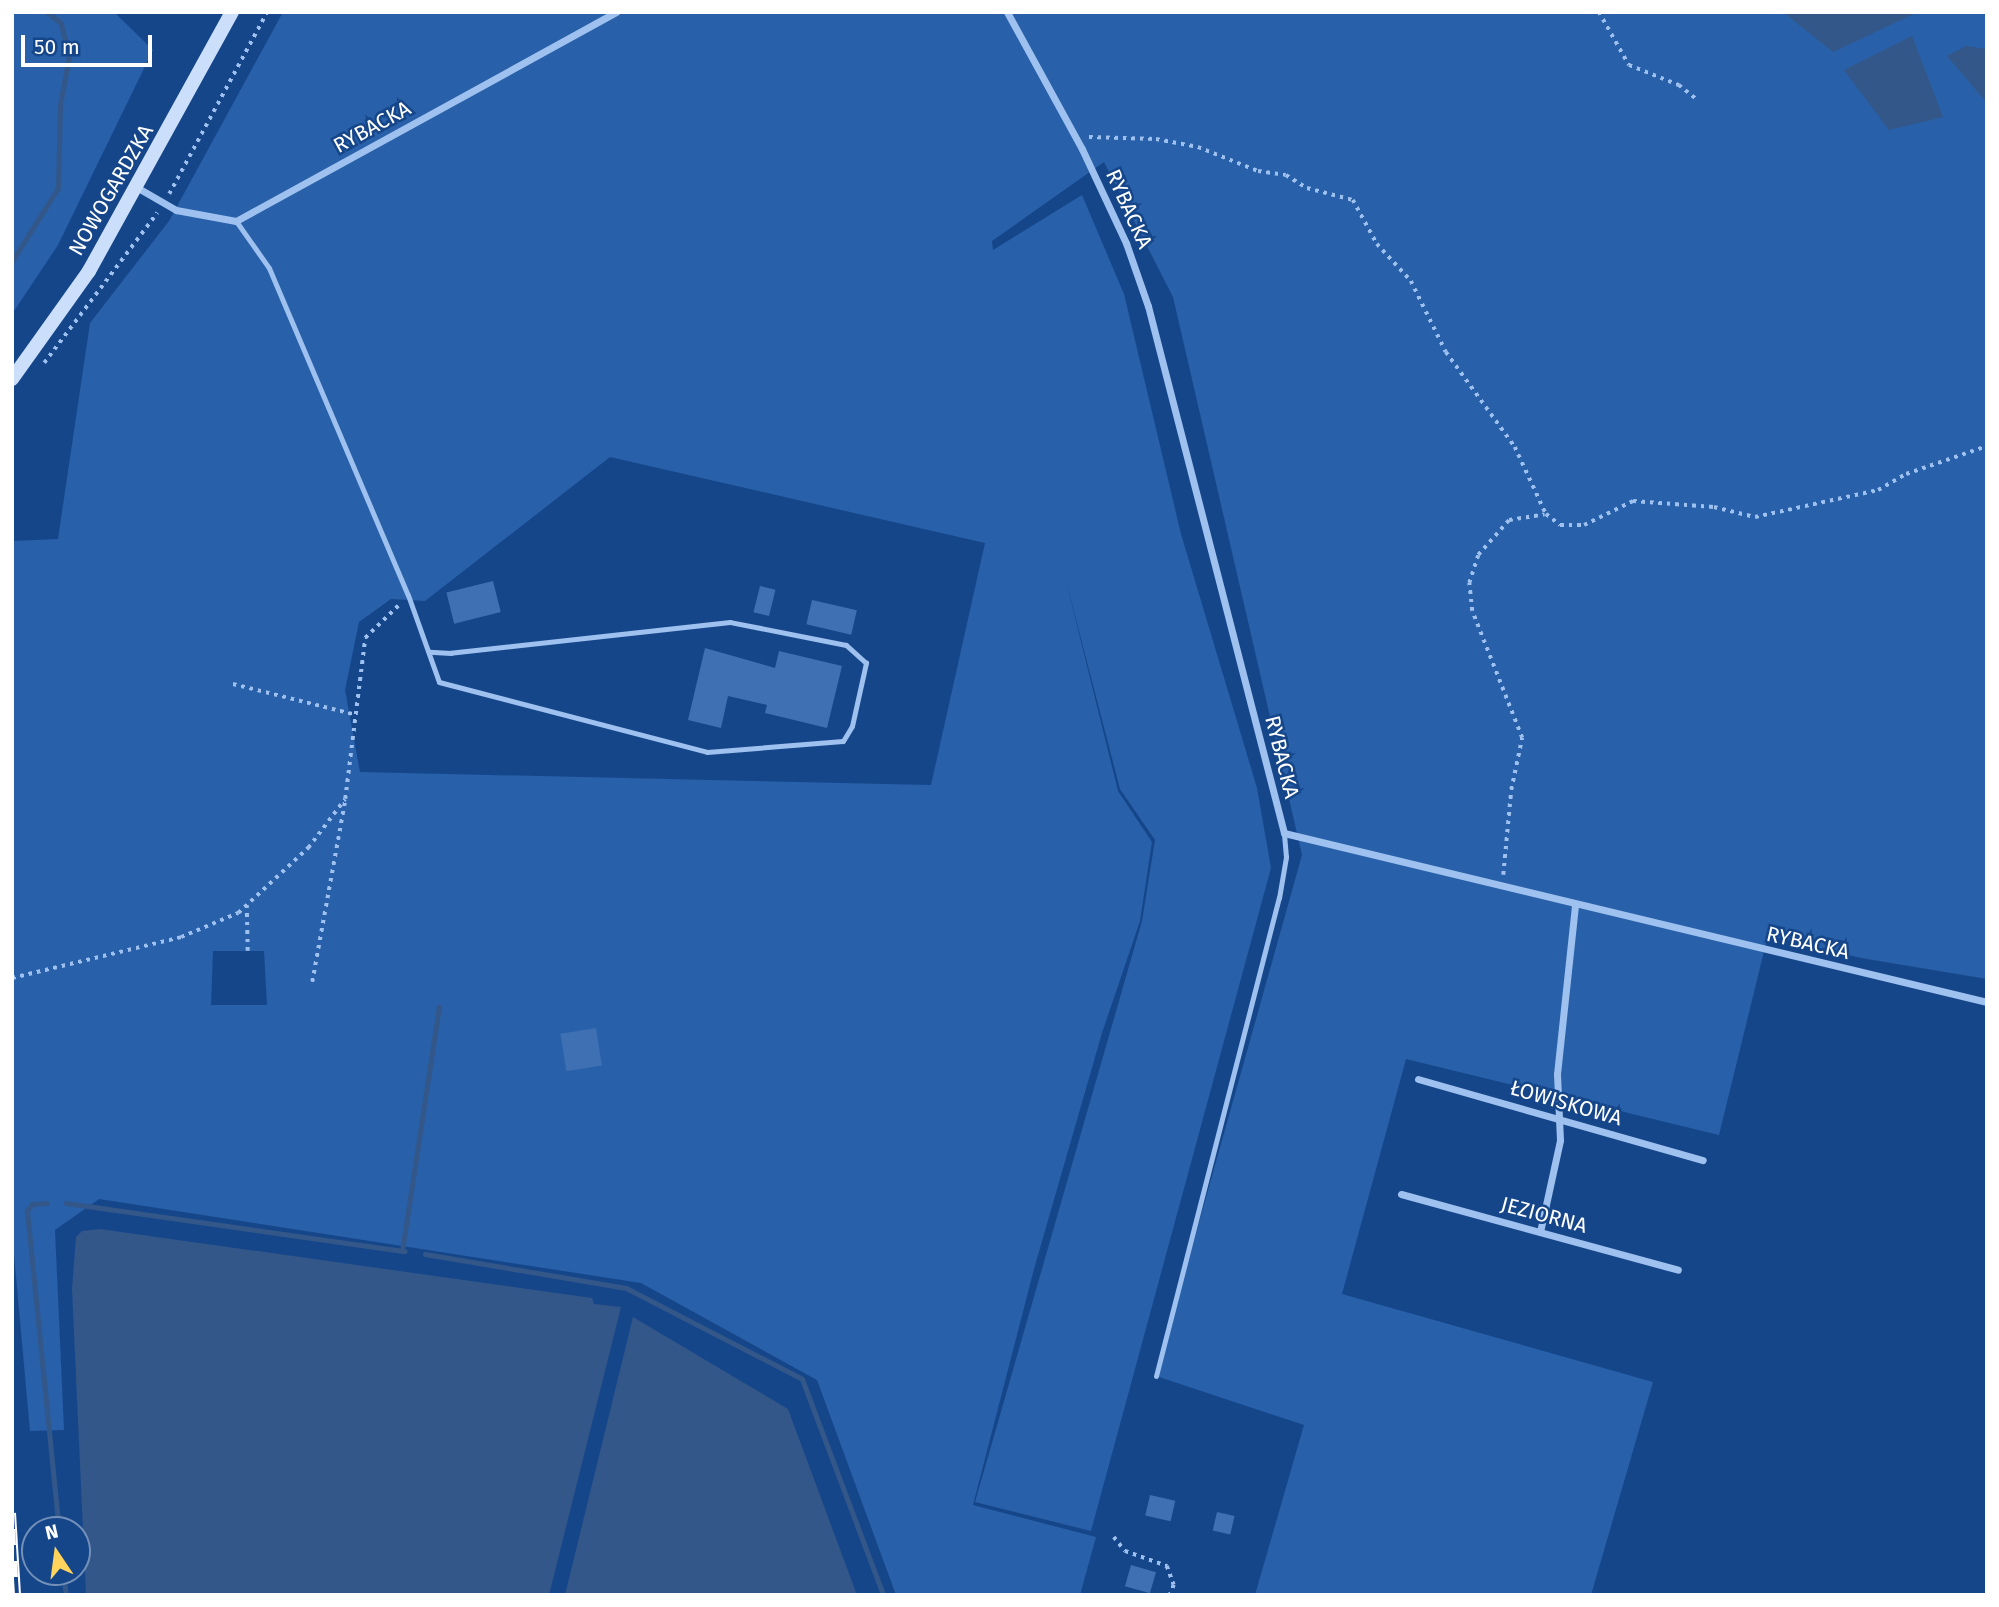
<!DOCTYPE html>
<meta charset="utf-8">
<style>
body{margin:0}
#map{position:relative;width:1999px;height:1607px;overflow:hidden;background:#16468a;font-family:"Fira Sans",sans-serif}
div>[style]{position:absolute}
.green>*{inset:0;background:#2860a9}
.water>*{inset:0;background:#335789}
.stream>*{height:5px;margin:-2.5px;padding:0 2.5px;transform-origin:2.5px;border-radius:2.5px;background:#335789}
.building>*{inset:0;background:#3e70b3;transform-origin:0 0}
.path>*{height:3.5px;margin-top:-1.75px;transform-origin:0;background:repeating-linear-gradient(90deg,#9ec1ef 0 3.5px,transparent 0 8.5px)}
.lane>*{height:5px;margin:-2.5px;padding:0 2.5px;transform-origin:2.5px;border-radius:2.5px;background:#9ec1ef}
.street>*{height:7px;margin:-3.5px;padding:0 3.5px;transform-origin:3.5px;border-radius:3.5px;background:#9ec1ef}
.secondary>*{height:14px;margin:-7px;padding:0 7px;transform-origin:7px;border-radius:7px;background:#ccdffa}
.rail>*{height:8px;margin-top:-4px;transform-origin:0;background:repeating-linear-gradient(90deg,#16468a 0 16px,#fff 0 32px);box-sizing:border-box;border-block:2px solid #fff}
span{translate:-50% -50%;white-space:nowrap;text-align:center;line-height:1.15;-webkit-text-stroke:5px #16468a;paint-order:stroke}
.street-label{font-size:21px;color:#fff}
.frame{position:absolute;inset:0;border:14px solid #fff;pointer-events:none}
.north{position:absolute;left:21px;top:1516px;width:70px;height:70px;box-sizing:border-box;background:#16468a;border:2px solid #7390b9;border-radius:50%;rotate:347deg;font-size:19px;font-weight:700;line-height:28px;text-align:center;color:#fff}
.north::after{content:'';display:block;margin:auto;width:24px;height:32px;background:#ffd35c;clip-path:polygon(50% 0,100% 100%,50% 72%,0 100%)}
.scale{position:absolute;left:21px;top:35px;width:131px;height:32px;box-sizing:border-box;border:4px solid #fff;border-top:0;padding-left:9px;font-size:21px;line-height:24px;white-space:nowrap;color:#fff;-webkit-text-stroke:5px #16468a;paint-order:stroke}
</style>
<div id="map">
<div class="green">
<i style="clip-path:polygon(12px 12px,114px 12px,153px 50px,58px 245px,12px 314px)"></i>
<i style="clip-path:polygon(evenodd,283px 12px,1987px 12px,1987px 979px,1861px 958px,1768px 935px,1719px 1135px,1406px 1059px,1342px 1294px,1653px 1382px,1591px 1595px,1255px 1595px,1304px 1425px,1156px 1376px,1302px 855px,1173px 297px,1104px 162px,992px 241px,993px 250px,1082px 195px,1124px 294px,1181px 534px,1257px 788px,1271px 868px,1091px 1531px,975px 1502px,1142px 921px,1155px 840px,1120px 789px,1065px 577px,1118px 791px,1152px 842px,1140px 921px,1102px 1033px,1034px 1269px,973px 1505px,1096px 1537px,1080px 1595px,896px 1595px,817px 1380px,641px 1283px,99px 1199px,55px 1230px,64px 1430px,30px 1431px,12px 1232px,12px 541px,58px 539px,90px 323px,169px 221px,283px 12px,610px 457px,985px 543px,931px 785px,360px 772px,345px 690px,359px 622px,391px 599px,425px 601px,610px 457px,283px 12px,213px 951px,264px 951px,267px 1005px,211px 1005px,213px 951px)"></i>
</div>
<div class="water">
<i style="clip-path:polygon(1783px 12px,1918px 12px,1833px 52px)"></i>
<i style="clip-path:polygon(1912px 36px,1943px 117px,1889px 130px,1844px 70px)"></i>
<i style="clip-path:polygon(1966px 46px,1987px 49px,1987px 103px,1947px 56px)"></i>
<i style="clip-path:polygon(100px 1229px,592px 1298px,594px 1304px,621px 1307px,549px 1595px,86px 1595px,72px 1289px,76px 1237px,82px 1231px)"></i>
<i style="clip-path:polygon(633px 1317px,788px 1409px,857px 1595px,565px 1595px)"></i>
</div>
<div class="stream">
<i style="left:12px;top:261px;width:86px;rotate:-57.8deg"></i>
<i style="left:58px;top:188px;width:83px;rotate:-88.6deg"></i>
<i style="left:60px;top:105px;width:50px;rotate:-79.6deg"></i>
<i style="left:69px;top:56px;width:34px;rotate:-104deg"></i>
<i style="left:61px;top:23px;width:18px;rotate:-142deg"></i>
<i style="left:47px;top:1203px;width:15px;rotate:176deg"></i>
<i style="left:32px;top:1204px;width:9px;rotate:126deg"></i>
<i style="left:27px;top:1211px;width:321px;rotate:84.3deg"></i>
<i style="left:66px;top:1203px;width:342px;rotate:8.1deg"></i>
<i style="left:402px;top:1251px;width:247px;rotate:-81.4deg"></i>
<i style="left:425px;top:1254px;width:204px;rotate:9.6deg"></i>
<i style="left:626px;top:1288px;width:198px;rotate:27.3deg"></i>
<i style="left:802px;top:1379px;width:231px;rotate:69.4deg"></i>
<i style="left:63px;top:1572px;width:23px;rotate:83deg"></i>
</div>
<div class="building">
<i style="left:493px;top:581px;width:32px;height:48px;rotate:76deg"></i>
<i style="left:760px;top:586px;width:16px;height:27px;rotate:14deg"></i>
<i style="left:812px;top:600px;width:46px;height:25px;rotate:13deg"></i>
<i style="clip-path:polygon(705px 648px,775px 668px,779px 651px,842px 666px,827px 728px,765px 713px,767px 705px,728px 696px,721px 728px,688px 720px)"></i>
<i style="left:596px;top:1028px;width:38px;height:36px;rotate:81deg"></i>
<i style="left:1150px;top:1495px;width:26px;height:21px;rotate:13deg"></i>
<i style="left:1217px;top:1512px;width:18px;height:19px;rotate:13deg"></i>
<i style="left:1131px;top:1565px;width:26px;height:22px;rotate:16deg"></i>
</div>
<div class="path">
<i style="left:1599px;top:12px;width:61px;rotate:60.5deg"></i>
<i style="left:1629px;top:65px;width:54px;rotate:21.8deg"></i>
<i style="left:1679px;top:85px;width:22px;rotate:39deg"></i>
<i style="left:1089px;top:137px;width:67px;rotate:1.7deg"></i>
<i style="left:1156px;top:139px;width:43px;rotate:10.8deg"></i>
<i style="left:1198px;top:147px;width:65px;rotate:21.8deg"></i>
<i style="left:1258px;top:171px;width:28px;rotate:8deg"></i>
<i style="left:1286px;top:175px;width:25px;rotate:32deg"></i>
<i style="left:1307px;top:188px;width:48px;rotate:14.6deg"></i>
<i style="left:1353px;top:200px;width:50px;rotate:61.4deg"></i>
<i style="left:1377px;top:244px;width:50px;rotate:47.4deg"></i>
<i style="left:1411px;top:281px;width:79px;rotate:63.8deg"></i>
<i style="left:1446px;top:352px;width:117px;rotate:54deg"></i>
<i style="left:1515px;top:447px;width:74px;rotate:65.2deg"></i>
<i style="left:1546px;top:514px;width:18px;rotate:38deg"></i>
<i style="left:1560px;top:525px;width:24px"></i>
<i style="left:1584px;top:525px;width:55px;rotate:-26.1deg"></i>
<i style="left:1633px;top:501px;width:81px;rotate:4.2deg"></i>
<i style="left:1714px;top:507px;width:42px;rotate:13.7deg"></i>
<i style="left:1755px;top:517px;width:126px;rotate:-12.4deg"></i>
<i style="left:1878px;top:490px;width:32px;rotate:-30deg"></i>
<i style="left:1906px;top:474px;width:86px;rotate:-19.1deg"></i>
<i style="left:169px;top:194px;width:207px;rotate:-61.7deg"></i>
<i style="left:44px;top:363px;width:188px;rotate:-53deg"></i>
<i style="left:233px;top:684px;width:127px;rotate:14.1deg"></i>
<i style="left:1503px;top:875px;width:85px;rotate:-84.6deg"></i>
<i style="left:1511px;top:790px;width:53px;rotate:-78.1deg"></i>
<i style="left:1522px;top:738px;width:136px;rotate:-111.5deg"></i>
<i style="left:1472px;top:611px;width:28px;rotate:-96deg"></i>
<i style="left:1469px;top:583px;width:29px;rotate:-72deg"></i>
<i style="left:1478px;top:555px;width:47px;rotate:-48.5deg"></i>
<i style="left:1509px;top:520px;width:36px;rotate:-9deg"></i>
<i style="left:247px;top:905px;width:46px;rotate:88.8deg"></i>
<i style="left:12px;top:978px;width:174px;rotate:-13.6deg"></i>
<i style="left:181px;top:937px;width:62px;rotate:-22.8deg"></i>
<i style="left:238px;top:913px;width:96px;rotate:-42.9deg"></i>
<i style="left:308px;top:848px;width:61px;rotate:-52.9deg"></i>
<i style="left:345px;top:799px;width:162px;rotate:-82.9deg"></i>
<i style="left:365px;top:638px;width:49px;rotate:-44.2deg"></i>
<i style="left:312px;top:982px;width:184px;rotate:-79.7deg"></i>
<i style="left:1114px;top:1537px;width:18px;rotate:52deg"></i>
<i style="left:1125px;top:1551px;width:45px;rotate:19.7deg"></i>
<i style="left:1167px;top:1566px;width:20px;rotate:70deg"></i>
<i style="left:1174px;top:1585px;width:11px;rotate:112deg"></i>
</div>
<div class="lane">
<i style="left:236px;top:221px;width:57px;rotate:54.9deg"></i>
<i style="left:269px;top:268px;width:355px;rotate:67deg"></i>
<i style="left:408px;top:595px;width:92px;rotate:70.4deg"></i>
<i style="left:439px;top:682px;width:277px;rotate:14.6deg"></i>
<i style="left:707px;top:752px;width:136px;rotate:-4.6deg"></i>
<i style="left:843px;top:741px;width:17px;rotate:-59deg"></i>
<i style="left:852px;top:726px;width:65px;rotate:-77.5deg"></i>
<i style="left:866px;top:663px;width:27px;rotate:-138deg"></i>
<i style="left:846px;top:645px;width:118px;rotate:-168.8deg"></i>
<i style="left:730px;top:622px;width:281px;rotate:173.7deg"></i>
<i style="left:451px;top:653px;width:22px;rotate:-177deg"></i>
<i style="left:1156px;top:1376px;width:494px;rotate:-75.6deg"></i>
<i style="left:1279px;top:898px;width:42px;rotate:-80.3deg"></i>
<i style="left:1286px;top:857px;width:24px;rotate:-95deg"></i>
</div>
<div class="street">
<i style="left:1007px;top:12px;width:156px;rotate:61.3deg"></i>
<i style="left:1082px;top:149px;width:104px;rotate:64.9deg"></i>
<i style="left:1126px;top:243px;width:67px;rotate:70.8deg"></i>
<i style="left:1148px;top:306px;width:544px;rotate:75.53deg"></i>
<i style="left:1284px;top:833px;width:723px;rotate:13.52deg"></i>
<i style="left:138px;top:188px;width:44px;rotate:30.1deg"></i>
<i style="left:176px;top:210px;width:61px;rotate:10.4deg"></i>
<i style="left:236px;top:221px;width:434px;rotate:-28.8deg"></i>
<i style="left:1418px;top:1079px;width:296px;rotate:15.9deg"></i>
<i style="left:1401px;top:1194px;width:287px;rotate:15.3deg"></i>
<i style="left:1540px;top:1232px;width:94px;rotate:-77.7deg"></i>
<i style="left:1560px;top:1140px;width:66px;rotate:-92.6deg"></i>
<i style="left:1557px;top:1074px;width:170px;rotate:-83.9deg"></i>
</div>
<div class="secondary">
<i style="left:12px;top:379px;width:133px;rotate:-54.5deg"></i>
<i style="left:89px;top:271px;width:296px;rotate:-61.1deg"></i>
</div>
<div class="rail">
<i style="left:12px;top:1513px;width:82px;rotate:86.5deg"></i>
</div>
<div class="street-label">
<span style="left:372px;top:127px;rotate:-29deg">RYBACKA</span>
<span style="left:111px;top:190px;rotate:-60deg">NOWOGARDZKA</span>
<span style="left:1129px;top:209px;rotate:66deg">RYBACKA</span>
<span style="left:1282px;top:757px;rotate:76deg">RYBACKA</span>
<span style="left:1808px;top:943px;rotate:13deg">RYBACKA</span>
<span style="left:1566px;top:1103px;rotate:16deg">ŁOWISKOWA</span>
<span style="left:1544px;top:1215px;rotate:15deg">JEZIORNA</span>
</div>
<div class="frame"></div>
<div class="north">N</div>
<div class="scale">50 m</div>
</div>
